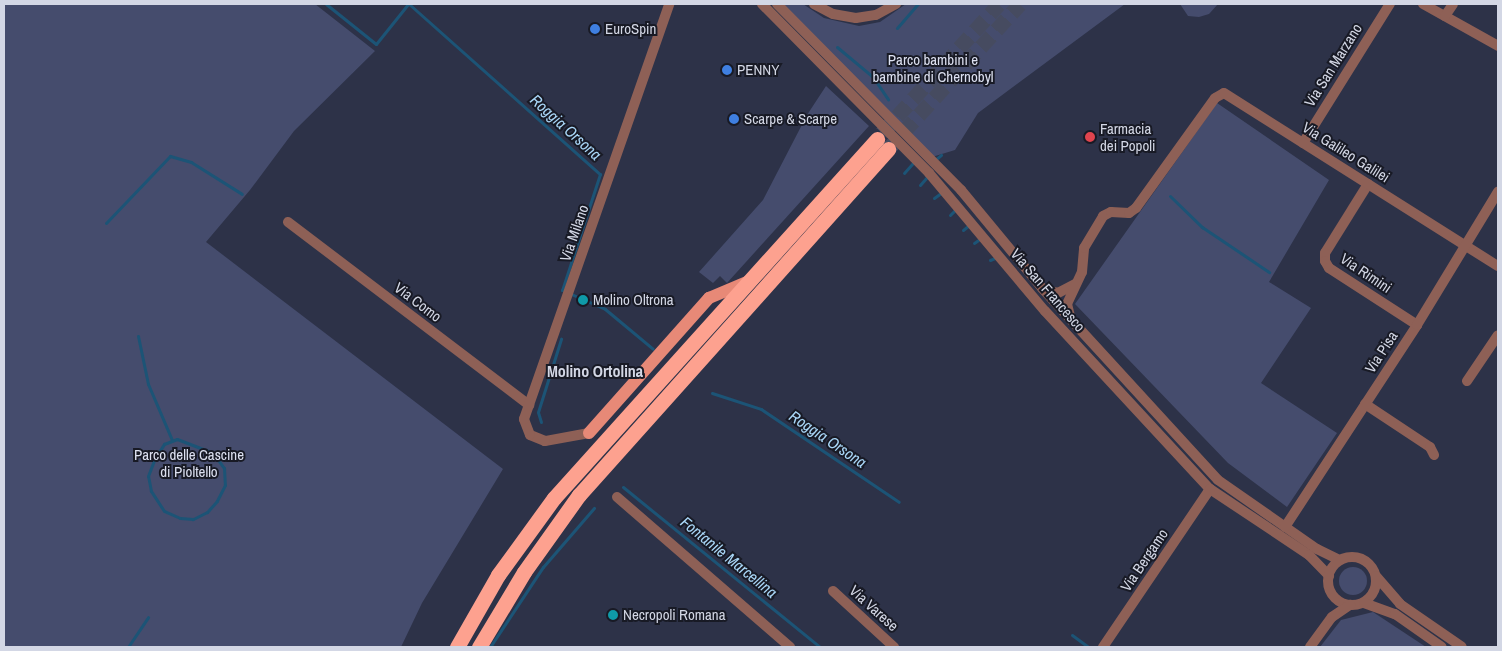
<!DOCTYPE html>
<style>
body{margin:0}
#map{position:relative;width:1502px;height:651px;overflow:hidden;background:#2d3248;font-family:"Archivo Narrow",sans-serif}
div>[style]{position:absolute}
.green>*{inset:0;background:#454c6d}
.round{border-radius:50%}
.stream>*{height:3px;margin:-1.5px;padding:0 1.5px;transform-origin:1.5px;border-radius:1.5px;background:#1c5476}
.highway-tunnel>*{height:15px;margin-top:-7.5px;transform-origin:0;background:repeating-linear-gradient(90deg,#464b60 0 15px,transparent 0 23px)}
.minor>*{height:10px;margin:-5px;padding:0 5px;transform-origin:5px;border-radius:5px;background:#8e6056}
.minor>.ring{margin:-5px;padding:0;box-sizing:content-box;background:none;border:10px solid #8e6056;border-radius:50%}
.major>*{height:12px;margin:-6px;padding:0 6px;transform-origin:6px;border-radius:6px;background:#e78977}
.highway>*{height:15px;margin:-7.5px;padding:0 7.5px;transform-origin:7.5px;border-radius:7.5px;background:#fda18f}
.dots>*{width:14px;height:14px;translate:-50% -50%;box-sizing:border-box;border:2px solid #181a25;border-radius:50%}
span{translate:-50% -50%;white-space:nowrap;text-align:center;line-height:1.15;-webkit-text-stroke:4px #181a25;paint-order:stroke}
.poi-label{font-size:15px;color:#d3d7e5}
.left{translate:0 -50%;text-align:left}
.park-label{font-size:15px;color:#dde1f1}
.street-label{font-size:15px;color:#d3d7e5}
.water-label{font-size:16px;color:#a9d6f7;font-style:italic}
.neighbourhood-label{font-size:16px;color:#d3d7e5;font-weight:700}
.frame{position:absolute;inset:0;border:5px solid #d3d7e5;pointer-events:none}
</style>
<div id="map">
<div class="green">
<i style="clip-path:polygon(4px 4px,315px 4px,375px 51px,294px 131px,250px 190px,206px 242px,503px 469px,422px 603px,401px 647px,4px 647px)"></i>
<i style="clip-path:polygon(781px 4px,803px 4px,824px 18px,859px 26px,880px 22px,906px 4px,1125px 4px,978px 113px,955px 150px,932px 157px)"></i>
<i style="clip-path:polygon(1180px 4px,1218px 4px,1209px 14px,1199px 17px,1188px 16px)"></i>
<i style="clip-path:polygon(826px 86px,869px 126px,727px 283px,720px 276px,713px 283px,699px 272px,763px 200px,807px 115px)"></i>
<i style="clip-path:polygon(1217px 103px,1329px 180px,1269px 282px,1311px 308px,1261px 383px,1337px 433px,1287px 507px,1228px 463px,1075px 304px)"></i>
<i class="round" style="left:1339px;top:567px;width:28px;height:28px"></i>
<i style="clip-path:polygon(1373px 612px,1426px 647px,1320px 647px,1341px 620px)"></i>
</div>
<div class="stream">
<i style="left:326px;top:4px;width:64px;rotate:38.7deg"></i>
<i style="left:376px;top:44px;width:51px;rotate:-51.3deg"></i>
<i style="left:409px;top:4px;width:256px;rotate:41.7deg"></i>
<i style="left:600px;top:174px;width:122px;rotate:108.1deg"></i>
<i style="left:562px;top:290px;width:47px;rotate:23.8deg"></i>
<i style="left:605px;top:309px;width:62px;rotate:39.8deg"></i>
<i style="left:897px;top:28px;width:32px;rotate:-49deg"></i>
<i style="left:837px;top:47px;width:47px;rotate:39.8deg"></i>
<i style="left:873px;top:77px;width:27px;rotate:56deg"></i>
<i style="left:935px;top:160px;width:8px;rotate:-40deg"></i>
<i style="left:904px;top:173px;width:13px;rotate:-48deg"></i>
<i style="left:920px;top:185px;width:11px;rotate:-49deg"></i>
<i style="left:1170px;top:196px;width:45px;rotate:44.1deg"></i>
<i style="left:1202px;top:227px;width:81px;rotate:33.9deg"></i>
<i style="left:934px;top:198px;width:9px;rotate:-36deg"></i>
<i style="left:950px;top:215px;width:8px;rotate:-45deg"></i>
<i style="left:106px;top:223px;width:93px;rotate:-46.3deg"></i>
<i style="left:170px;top:156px;width:22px;rotate:16deg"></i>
<i style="left:191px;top:162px;width:60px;rotate:32.1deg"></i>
<i style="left:963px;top:230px;width:6px;rotate:-39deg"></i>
<i style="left:974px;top:243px;width:7px;rotate:-34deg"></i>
<i style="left:990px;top:260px;width:5px;rotate:-22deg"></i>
<i style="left:138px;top:336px;width:49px;rotate:78.2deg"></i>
<i style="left:148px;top:384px;width:61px;rotate:66.8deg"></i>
<i style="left:712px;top:393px;width:52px;rotate:18.1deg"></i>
<i style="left:761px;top:409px;width:166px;rotate:34deg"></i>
<i style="left:541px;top:422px;width:10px;rotate:-107deg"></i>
<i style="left:538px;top:412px;width:77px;rotate:-72.5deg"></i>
<i style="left:177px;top:439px;width:39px;rotate:21deg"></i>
<i style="left:213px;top:453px;width:19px;rotate:54deg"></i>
<i style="left:224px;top:468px;width:17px;rotate:87deg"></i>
<i style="left:225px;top:485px;width:18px;rotate:117deg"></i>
<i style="left:217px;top:501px;width:15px;rotate:132deg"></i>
<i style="left:207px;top:512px;width:16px;rotate:153deg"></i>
<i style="left:193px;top:519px;width:13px;rotate:-176deg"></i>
<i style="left:180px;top:518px;width:17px;rotate:-156deg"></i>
<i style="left:164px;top:511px;width:24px;rotate:-123deg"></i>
<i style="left:151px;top:491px;width:15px;rotate:-101deg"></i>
<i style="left:148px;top:476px;width:17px;rotate:-69deg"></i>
<i style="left:154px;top:460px;width:19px;rotate:-58deg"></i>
<i style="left:164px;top:444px;width:14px;rotate:-21deg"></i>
<i style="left:623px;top:487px;width:254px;rotate:39.1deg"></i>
<i style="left:1072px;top:635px;width:19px;rotate:36deg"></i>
<i style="left:128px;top:647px;width:36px;rotate:-56deg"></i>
<i style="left:490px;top:647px;width:96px;rotate:-56.5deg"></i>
<i style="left:543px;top:567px;width:78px;rotate:-49.2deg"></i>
</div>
<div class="highway-tunnel">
<i style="left:882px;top:133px;width:174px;rotate:-47.8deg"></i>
<i style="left:888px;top:149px;width:196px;rotate:-47.7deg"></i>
</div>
<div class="minor">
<i style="left:762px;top:4px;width:238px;rotate:45.3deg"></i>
<i style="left:929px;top:173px;width:180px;rotate:50deg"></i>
<i style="left:1045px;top:311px;width:243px;rotate:47.2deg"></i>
<i style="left:1210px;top:489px;width:119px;rotate:33.7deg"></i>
<i style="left:1309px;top:555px;width:29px;rotate:46deg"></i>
<i style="left:777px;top:4px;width:262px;rotate:45.3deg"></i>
<i style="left:961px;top:190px;width:127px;rotate:50.4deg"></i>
<i style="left:1042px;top:288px;width:260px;rotate:47.5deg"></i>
<i style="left:1218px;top:480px;width:121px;rotate:34.9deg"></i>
<i style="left:1317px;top:549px;width:25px;rotate:26deg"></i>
<i style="left:814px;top:4px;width:21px;rotate:28deg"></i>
<i style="left:833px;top:14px;width:23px;rotate:10deg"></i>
<i style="left:856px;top:18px;width:20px;rotate:-9deg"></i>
<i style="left:876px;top:15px;width:23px;rotate:-29deg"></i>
<i style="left:1423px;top:4px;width:86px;rotate:29.2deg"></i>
<i style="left:1445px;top:16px;width:14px;rotate:-56deg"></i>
<i style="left:1303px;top:143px;width:164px;rotate:-58deg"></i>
<i style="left:1368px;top:184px;width:81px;rotate:121.9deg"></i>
<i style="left:1325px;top:253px;width:8px;rotate:90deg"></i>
<i style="left:1325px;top:261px;width:8px;rotate:60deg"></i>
<i style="left:1329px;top:268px;width:105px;rotate:32.9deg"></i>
<i style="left:288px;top:222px;width:303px;rotate:37.2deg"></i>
<i style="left:1046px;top:290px;width:12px;rotate:14deg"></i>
<i style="left:1058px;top:293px;width:19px;rotate:-28deg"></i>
<i style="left:1070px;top:316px;width:12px;rotate:-104deg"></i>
<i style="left:1067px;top:304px;width:35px;rotate:-65deg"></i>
<i style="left:1082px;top:272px;width:24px;rotate:-85deg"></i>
<i style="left:1084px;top:248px;width:37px;rotate:-59deg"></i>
<i style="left:1103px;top:216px;width:9px;rotate:-27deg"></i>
<i style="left:1111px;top:212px;width:18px;rotate:3deg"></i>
<i style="left:1129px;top:213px;width:9px;rotate:-36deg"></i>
<i style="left:1136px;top:208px;width:135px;rotate:-54.3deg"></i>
<i style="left:1215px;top:98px;width:10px;rotate:-29deg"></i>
<i style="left:1224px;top:93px;width:324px;rotate:32.3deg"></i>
<i style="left:1467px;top:381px;width:55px;rotate:-56deg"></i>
<i style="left:1365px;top:404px;width:78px;rotate:33.5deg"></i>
<i style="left:1430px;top:447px;width:9px;rotate:63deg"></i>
<i style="left:589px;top:433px;width:45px;rotate:169.7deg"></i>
<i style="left:545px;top:441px;width:16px;rotate:-158deg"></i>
<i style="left:530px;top:435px;width:17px;rotate:-111deg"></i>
<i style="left:524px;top:419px;width:440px;rotate:-70.7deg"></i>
<i style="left:617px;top:497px;width:229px;rotate:40.9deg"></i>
<i style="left:1285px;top:527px;width:241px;rotate:-56.8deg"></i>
<i style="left:1417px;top:325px;width:156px;rotate:-58.7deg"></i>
<i class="ring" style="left:1328px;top:557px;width:38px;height:38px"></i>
<i style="left:1376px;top:576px;width:37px;rotate:49deg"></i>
<i style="left:1400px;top:604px;width:75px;rotate:34.7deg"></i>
<i style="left:833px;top:591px;width:83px;rotate:42.6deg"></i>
<i style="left:1364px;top:603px;width:33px;rotate:20deg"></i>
<i style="left:1395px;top:614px;width:57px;rotate:35.1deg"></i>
<i style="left:1103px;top:647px;width:191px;rotate:-55.9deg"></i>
<i style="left:1310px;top:647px;width:37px;rotate:-54deg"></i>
<i style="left:1332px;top:617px;width:22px;rotate:-34deg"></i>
</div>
<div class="major">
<i style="left:589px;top:433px;width:181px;rotate:-48.4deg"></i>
<i style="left:709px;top:298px;width:41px;rotate:-22.8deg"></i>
</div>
<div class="highway">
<i style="left:457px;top:647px;width:83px;rotate:-60.3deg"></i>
<i style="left:498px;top:575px;width:95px;rotate:-54deg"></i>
<i style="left:554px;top:498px;width:483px;rotate:-48deg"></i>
<i style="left:479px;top:647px;width:87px;rotate:-59deg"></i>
<i style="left:524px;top:572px;width:95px;rotate:-54.5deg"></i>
<i style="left:579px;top:495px;width:464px;rotate:-48.2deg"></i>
</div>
<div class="dots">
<i style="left:595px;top:29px;background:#3f7fe0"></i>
<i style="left:727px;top:70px;background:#3f7fe0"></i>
<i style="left:734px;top:119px;background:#3f7fe0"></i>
<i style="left:1090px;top:137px;background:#e0444e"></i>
<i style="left:583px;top:300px;background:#0f9aa8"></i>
<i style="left:613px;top:615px;background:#0f9aa8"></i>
</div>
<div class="poi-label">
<span class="left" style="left:605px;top:29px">EuroSpin</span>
<span class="left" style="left:737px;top:70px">PENNY</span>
<span class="left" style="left:744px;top:119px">Scarpe &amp; Scarpe</span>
<span class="left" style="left:1100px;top:137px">Farmacia<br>dei Popoli</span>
<span class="left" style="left:593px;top:300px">Molino Oltrona</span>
<span class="left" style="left:623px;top:615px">Necropoli Romana</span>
</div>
<div class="park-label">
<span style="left:933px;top:68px">Parco bambini e<br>bambine di Chernobyl</span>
<span style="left:189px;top:463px">Parco delle Cascine<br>di Pioltello</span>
</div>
<div class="street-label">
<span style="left:1333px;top:65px;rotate:-58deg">Via San Marzano</span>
<span style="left:1346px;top:152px;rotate:32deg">Via Galileo Galilei</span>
<span style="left:574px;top:233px;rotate:-71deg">Via Milano</span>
<span style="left:1366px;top:273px;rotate:34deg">Via Rimini</span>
<span style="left:1048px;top:290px;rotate:49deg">Via San Francesco</span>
<span style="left:418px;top:302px;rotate:37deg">Via Como</span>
<span style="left:1381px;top:352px;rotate:-57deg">Via Pisa</span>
<span style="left:1144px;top:560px;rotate:-56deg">Via Bergamo</span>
<span style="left:874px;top:608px;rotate:42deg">Via Varese</span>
</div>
<div class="water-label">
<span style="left:566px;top:127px;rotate:42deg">Roggia Orsona</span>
<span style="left:828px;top:439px;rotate:34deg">Roggia Orsona</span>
<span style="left:729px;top:557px;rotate:39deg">Fontanile Marcellina</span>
</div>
<div class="neighbourhood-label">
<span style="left:595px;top:371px">Molino Ortolina</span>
</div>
<div class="frame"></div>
</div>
